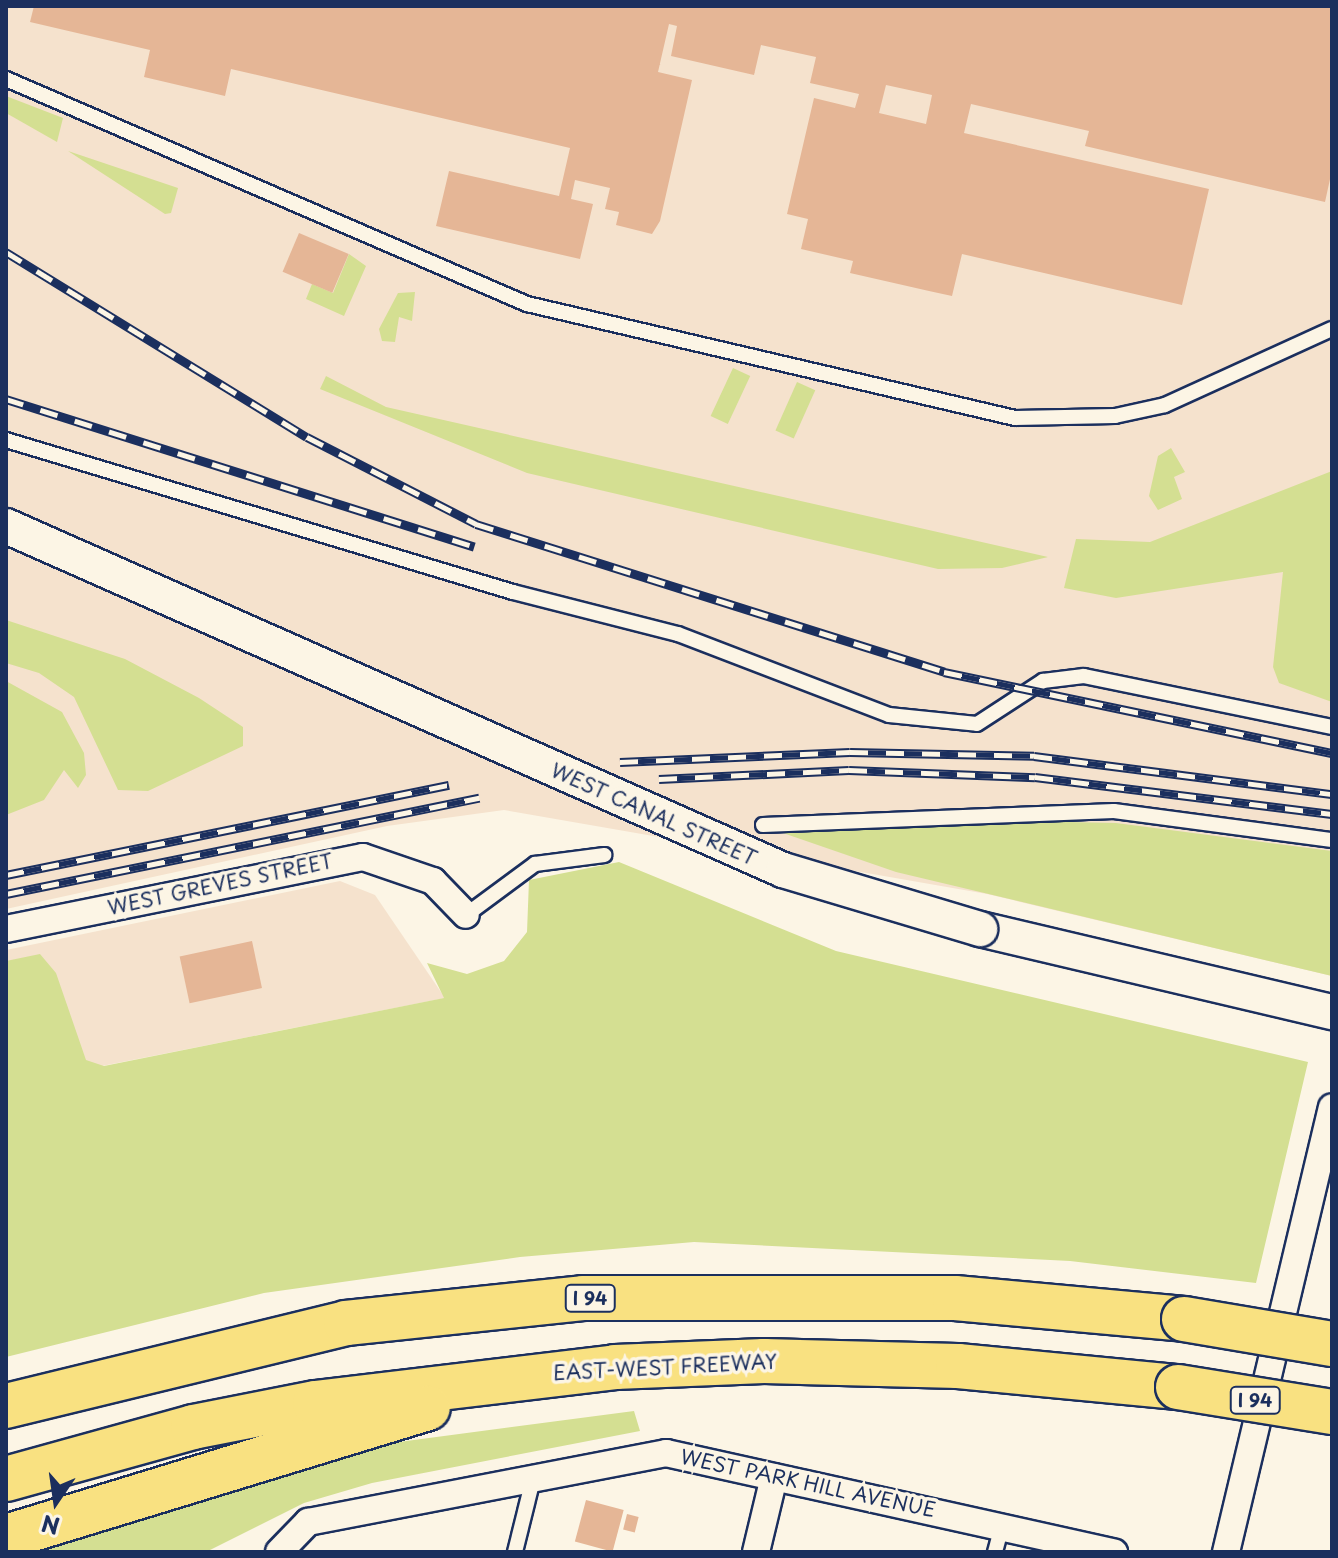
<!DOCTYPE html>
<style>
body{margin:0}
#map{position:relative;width:1338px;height:1558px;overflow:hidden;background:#fcf5e5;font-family:"Playpen Sans",sans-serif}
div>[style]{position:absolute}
.built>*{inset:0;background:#f5e2cd}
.green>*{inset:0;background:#d4df92;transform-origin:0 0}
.building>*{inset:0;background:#e5b696;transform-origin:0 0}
.roads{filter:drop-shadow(2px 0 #1b2f5e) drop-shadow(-2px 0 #1b2f5e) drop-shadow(0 2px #1b2f5e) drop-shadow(0 -2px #1b2f5e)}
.service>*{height:14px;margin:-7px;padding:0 7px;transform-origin:7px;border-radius:7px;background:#fcf5e5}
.minor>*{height:26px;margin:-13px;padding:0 13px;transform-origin:13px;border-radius:13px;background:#fcf5e5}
.tertiary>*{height:34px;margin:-17px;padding:0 17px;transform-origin:17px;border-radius:17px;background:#fcf5e5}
.motorway>*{height:44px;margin:-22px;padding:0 22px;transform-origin:22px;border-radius:22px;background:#f9e181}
.rail>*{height:9px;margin-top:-4.5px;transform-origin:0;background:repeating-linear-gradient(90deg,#fcf5e5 0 18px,#1b2f5e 0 36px);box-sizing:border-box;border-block:2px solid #1b2f5e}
.bridges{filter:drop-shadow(2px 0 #1b2f5e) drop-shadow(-2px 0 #1b2f5e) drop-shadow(0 2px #1b2f5e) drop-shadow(0 -2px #1b2f5e)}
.tertiary-bridge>*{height:34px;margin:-17px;padding:0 17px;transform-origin:17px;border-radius:17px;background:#fcf5e5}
.motorway-bridge>*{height:44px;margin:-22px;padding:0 22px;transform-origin:22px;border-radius:22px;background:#f9e181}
span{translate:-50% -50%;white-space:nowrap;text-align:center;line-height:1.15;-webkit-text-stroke:7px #fcf5e5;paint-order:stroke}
.shield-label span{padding:2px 6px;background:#fcf5e5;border:2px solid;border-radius:6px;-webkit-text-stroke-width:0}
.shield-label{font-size:18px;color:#1b2f5e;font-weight:700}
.street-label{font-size:20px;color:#1b2f5e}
.frame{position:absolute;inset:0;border:8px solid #1b2f5e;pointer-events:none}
.north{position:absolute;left:16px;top:1462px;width:80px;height:80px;-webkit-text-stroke:6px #fcf5e5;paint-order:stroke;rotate:193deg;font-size:22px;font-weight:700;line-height:32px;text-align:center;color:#1b2f5e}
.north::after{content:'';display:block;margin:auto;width:28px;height:36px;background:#1b2f5e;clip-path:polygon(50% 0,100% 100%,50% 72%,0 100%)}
</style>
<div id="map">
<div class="built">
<i style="clip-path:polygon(6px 6px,1332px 6px,1332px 976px,987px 894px,504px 810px,387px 826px,6px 909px)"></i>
<i style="clip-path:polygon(340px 881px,375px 895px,445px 998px,6px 1085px,6px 950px)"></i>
</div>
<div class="green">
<i style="clip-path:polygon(6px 96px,63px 118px,57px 142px,6px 113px)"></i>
<i style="clip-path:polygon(68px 151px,178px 188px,171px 213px,165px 214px)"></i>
<i style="clip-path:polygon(349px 254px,366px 266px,344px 316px,306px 299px,312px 284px,333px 293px)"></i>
<i style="clip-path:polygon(415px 292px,412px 321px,399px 317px,395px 342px,382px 341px,379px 329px,398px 293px)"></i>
<i style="left:733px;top:368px;width:19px;height:53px;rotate:25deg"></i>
<i style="clip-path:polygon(326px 376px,386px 407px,1048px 557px,1002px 568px,938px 569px,527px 473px,320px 389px)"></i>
<i style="left:797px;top:382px;width:20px;height:53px;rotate:24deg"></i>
<i style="clip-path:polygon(1171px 448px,1185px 472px,1174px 477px,1182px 499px,1158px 510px,1149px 496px,1158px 456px)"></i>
<i style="clip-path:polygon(1332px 471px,1332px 702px,1279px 683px,1273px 667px,1283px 572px,1116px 598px,1064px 588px,1076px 539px,1150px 542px)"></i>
<i style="clip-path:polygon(6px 620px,125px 659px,199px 698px,243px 727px,243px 746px,148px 791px,118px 790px,74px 697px,39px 673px,6px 663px)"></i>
<i style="clip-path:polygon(6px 681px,62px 712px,84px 753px,86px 775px,78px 788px,64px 770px,44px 800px,6px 815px)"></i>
<i style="clip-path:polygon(1019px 821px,1116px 823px,1332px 851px,1332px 976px,896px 872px,783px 833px)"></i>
<i style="clip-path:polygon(619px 862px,836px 951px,1308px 1062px,1256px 1283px,1070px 1261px,694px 1242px,520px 1257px,264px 1293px,6px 1357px,6px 961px,40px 954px,56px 973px,86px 1060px,104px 1066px,444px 998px,427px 963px,467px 974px,504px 961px,527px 932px,529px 880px)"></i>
<i style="clip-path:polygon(634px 1411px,640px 1431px,372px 1483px,304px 1503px,206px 1552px,10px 1552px,361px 1447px)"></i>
</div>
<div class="building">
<i style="clip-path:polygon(evenodd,34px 6px,1332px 6px,1332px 170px,1325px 202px,1085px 146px,1089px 131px,971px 104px,964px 133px,1209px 189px,1182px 305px,962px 254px,952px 296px,929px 291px,850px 273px,853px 261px,801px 249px,808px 219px,787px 214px,814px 98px,855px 108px,859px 94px,810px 83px,816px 57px,761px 45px,754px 75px,671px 56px,677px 26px,669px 24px,658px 72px,692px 80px,660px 221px,652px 234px,616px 225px,619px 212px,605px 209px,610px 188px,575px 180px,571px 199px,593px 204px,580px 259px,436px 226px,449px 171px,559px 196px,570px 148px,231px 69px,225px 96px,144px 77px,150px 50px,30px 22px,34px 6px,886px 85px,932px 95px,926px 124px,879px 113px,886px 85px)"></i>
<i style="left:299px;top:233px;width:54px;height:42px;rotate:23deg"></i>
<i style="left:252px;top:941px;width:48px;height:74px;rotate:78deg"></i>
<i style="left:586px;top:1500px;width:39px;height:43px;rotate:15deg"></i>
<i style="left:627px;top:1514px;width:12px;height:16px;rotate:14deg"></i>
</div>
<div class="roads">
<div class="service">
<i style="left:6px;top:79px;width:568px;rotate:23.36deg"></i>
<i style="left:527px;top:304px;width:501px;rotate:13.15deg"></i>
<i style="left:1015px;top:418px;width:100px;rotate:-1.1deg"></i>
<i style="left:1115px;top:416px;width:51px;rotate:-12.4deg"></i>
<i style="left:1165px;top:405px;width:183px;rotate:-24.5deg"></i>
<i style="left:6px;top:440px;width:529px;rotate:16.69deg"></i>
<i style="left:513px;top:592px;width:170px;rotate:14.3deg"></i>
<i style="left:678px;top:634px;width:226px;rotate:21deg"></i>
<i style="left:889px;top:715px;width:88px;rotate:5.8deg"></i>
<i style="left:977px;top:724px;width:79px;rotate:-33.1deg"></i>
<i style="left:1043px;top:681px;width:41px;rotate:-7deg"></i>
<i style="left:1084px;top:676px;width:253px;rotate:11.6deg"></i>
<i style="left:763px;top:825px;width:351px;rotate:-2.3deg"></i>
<i style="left:1114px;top:811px;width:220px;rotate:7.6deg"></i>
<i style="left:466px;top:915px;width:86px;rotate:-36.5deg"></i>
<i style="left:535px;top:864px;width:70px;rotate:-7.4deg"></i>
<i style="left:515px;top:1552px;width:79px;rotate:-76.1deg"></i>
<i style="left:995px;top:1552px;width:28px;rotate:-75deg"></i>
</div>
<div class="minor">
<i style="left:6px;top:929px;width:364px;rotate:-11.4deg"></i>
<i style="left:363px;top:857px;width:74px;rotate:18.9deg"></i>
<i style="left:433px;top:881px;width:47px;rotate:45.9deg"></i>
<i style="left:279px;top:1552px;width:42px;rotate:-46deg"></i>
<i style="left:308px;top:1522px;width:365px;rotate:-10.9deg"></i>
<i style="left:666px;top:1453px;width:459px;rotate:12.5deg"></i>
<i style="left:756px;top:1552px;width:77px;rotate:-76.5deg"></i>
<i style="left:1226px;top:1552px;width:457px;rotate:-76.6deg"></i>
</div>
<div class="tertiary">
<i style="left:980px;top:929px;width:362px;rotate:13.3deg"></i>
</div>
<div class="motorway">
<i style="left:6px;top:1406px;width:350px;rotate:-13.7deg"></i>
<i style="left:346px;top:1323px;width:238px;rotate:-6deg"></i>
<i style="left:583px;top:1298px;width:372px"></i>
<i style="left:955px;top:1298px;width:230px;rotate:5.2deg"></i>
<i style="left:6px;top:1479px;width:194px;rotate:-15.5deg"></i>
<i style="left:193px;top:1427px;width:124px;rotate:-11.1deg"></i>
<i style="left:315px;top:1403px;width:302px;rotate:-6.8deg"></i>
<i style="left:615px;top:1367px;width:149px;rotate:-2.3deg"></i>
<i style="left:764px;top:1361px;width:194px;rotate:1.5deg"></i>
<i style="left:958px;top:1366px;width:221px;rotate:5.5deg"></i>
<i style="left:6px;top:1537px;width:441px;rotate:-17deg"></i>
</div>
</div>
<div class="rail">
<i style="left:6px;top:252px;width:353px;rotate:31.6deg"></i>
<i style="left:307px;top:437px;width:190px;rotate:27.2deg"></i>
<i style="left:476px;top:524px;width:491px;rotate:17.5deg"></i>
<i style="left:944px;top:672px;width:396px;rotate:11.8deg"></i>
<i style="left:6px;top:399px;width:491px;rotate:17.5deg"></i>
<i style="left:620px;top:762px;width:230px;rotate:-2.5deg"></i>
<i style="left:850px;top:752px;width:184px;rotate:1.2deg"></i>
<i style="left:1034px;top:756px;width:300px;rotate:7.3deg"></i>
<i style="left:659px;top:779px;width:190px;rotate:-2.7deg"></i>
<i style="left:849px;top:770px;width:186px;rotate:2.2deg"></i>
<i style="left:1035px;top:777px;width:299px;rotate:7.1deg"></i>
<i style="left:6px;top:875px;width:452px;rotate:-11.5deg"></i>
<i style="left:6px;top:894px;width:483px;rotate:-11.5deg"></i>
</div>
<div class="bridges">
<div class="tertiary-bridge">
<i style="left:6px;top:526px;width:850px;rotate:23.88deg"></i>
<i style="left:783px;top:870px;width:206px;rotate:16.7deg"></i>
</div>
<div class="motorway-bridge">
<i style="left:1184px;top:1319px;width:150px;rotate:9.6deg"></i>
<i style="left:1178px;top:1387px;width:156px;rotate:9.2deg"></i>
</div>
</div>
<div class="shield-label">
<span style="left:590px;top:1298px">I 94</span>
<span style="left:1255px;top:1400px">I 94</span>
</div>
<div class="street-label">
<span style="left:654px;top:814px;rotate:24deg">WEST CANAL STREET</span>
<span style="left:220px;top:884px;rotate:-12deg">WEST GREVES STREET</span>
<span style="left:665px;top:1367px;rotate:-3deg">EAST-WEST FREEWAY</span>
<span style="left:808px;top:1483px;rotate:12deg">WEST PARK HILL AVENUE</span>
</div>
<div class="frame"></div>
<div class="north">N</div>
</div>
